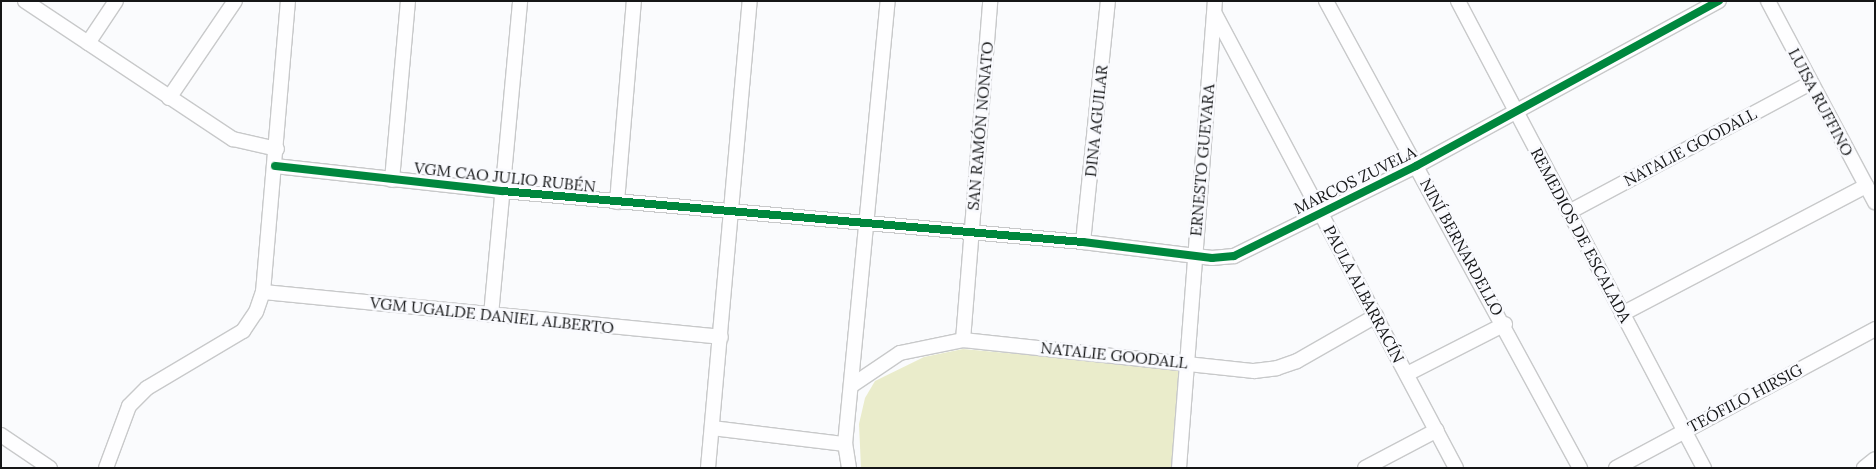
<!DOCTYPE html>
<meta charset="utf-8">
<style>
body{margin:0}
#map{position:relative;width:1876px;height:469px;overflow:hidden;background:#fafbfd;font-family:Lora,serif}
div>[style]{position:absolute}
.green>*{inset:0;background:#eaeccb}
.roads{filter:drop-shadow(1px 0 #c8c9ca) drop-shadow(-1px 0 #c8c9ca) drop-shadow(0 1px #c8c9ca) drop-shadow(0 -1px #c8c9ca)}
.street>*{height:14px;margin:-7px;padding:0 7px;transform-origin:7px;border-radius:7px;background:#fefeff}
.cycleway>*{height:8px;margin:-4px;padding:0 4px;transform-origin:4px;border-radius:4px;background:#00873e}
span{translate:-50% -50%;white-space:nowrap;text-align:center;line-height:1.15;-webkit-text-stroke:5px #f9fafe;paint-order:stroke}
.street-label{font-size:16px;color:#151617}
.frame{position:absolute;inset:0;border:2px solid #151617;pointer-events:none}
</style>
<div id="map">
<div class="green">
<i style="clip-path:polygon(963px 349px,1184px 369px,1174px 468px,861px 468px,859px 424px,865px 398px,875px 381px,924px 357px)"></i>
</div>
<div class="roads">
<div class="street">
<i style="left:25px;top:1px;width:250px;rotate:33.6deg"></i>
<i style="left:233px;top:139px;width:45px;rotate:12.8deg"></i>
<i style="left:1326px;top:1px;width:532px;rotate:61.46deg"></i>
<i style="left:1458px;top:1px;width:528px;rotate:62.22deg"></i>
<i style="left:1768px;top:1px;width:228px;rotate:62deg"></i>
<i style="left:1215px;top:14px;width:514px;rotate:62.04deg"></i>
<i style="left:88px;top:43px;width:50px;rotate:-56.3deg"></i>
<i style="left:169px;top:98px;width:117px;rotate:-55.8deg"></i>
<i style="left:275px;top:166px;width:228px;rotate:6.3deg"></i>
<i style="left:502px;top:191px;width:583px;rotate:5.02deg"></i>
<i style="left:1083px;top:242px;width:130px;rotate:7.1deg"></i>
<i style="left:1212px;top:258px;width:22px;rotate:-5deg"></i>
<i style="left:1234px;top:256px;width:203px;rotate:-26.3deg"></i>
<i style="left:1416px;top:166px;width:345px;rotate:-28.6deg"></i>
<i style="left:392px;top:180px;width:180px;rotate:-84.9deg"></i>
<i style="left:617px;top:202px;width:202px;rotate:-85.2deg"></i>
<i style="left:1569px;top:212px;width:274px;rotate:-28.1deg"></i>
<i style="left:1083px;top:242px;width:242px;rotate:-84.1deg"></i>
<i style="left:263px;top:292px;width:460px;rotate:5.6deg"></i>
<i style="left:1622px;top:314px;width:276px;rotate:-27.7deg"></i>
<i style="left:491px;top:315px;width:315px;rotate:-84.7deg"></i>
<i style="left:963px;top:340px;width:340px;rotate:-85.4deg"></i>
<i style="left:1407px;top:374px;width:110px;rotate:-27deg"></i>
<i style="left:851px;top:386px;width:59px;rotate:-34deg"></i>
<i style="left:900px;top:353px;width:64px;rotate:-11.7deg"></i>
<i style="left:963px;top:340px;width:293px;rotate:6.1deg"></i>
<i style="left:1254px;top:371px;width:23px;rotate:-7deg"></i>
<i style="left:1277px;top:368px;width:21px;rotate:-19deg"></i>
<i style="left:1297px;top:361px;width:91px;rotate:-29.7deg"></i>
<i style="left:712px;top:428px;width:134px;rotate:6.9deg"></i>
<i style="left:1px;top:435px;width:59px;rotate:34deg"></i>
<i style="left:106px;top:468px;width:66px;rotate:-69.6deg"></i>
<i style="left:129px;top:406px;width:25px;rotate:-45deg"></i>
<i style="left:147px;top:388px;width:112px;rotate:-30.7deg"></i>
<i style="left:243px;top:331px;width:23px;rotate:-56deg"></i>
<i style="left:256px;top:312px;width:21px;rotate:-71deg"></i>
<i style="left:263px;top:292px;width:292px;rotate:-85.1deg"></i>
<i style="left:708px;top:468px;width:469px;rotate:-84.9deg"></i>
<i style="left:849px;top:468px;width:24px;rotate:-99deg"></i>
<i style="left:845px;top:444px;width:445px;rotate:-84.5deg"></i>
<i style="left:1179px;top:468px;width:468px;rotate:-85.6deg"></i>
<i style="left:1365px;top:468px;width:81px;rotate:-27.8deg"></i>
<i style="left:1616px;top:468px;width:294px;rotate:-28.2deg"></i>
<i style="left:1864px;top:468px;width:14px;rotate:-39deg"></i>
</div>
</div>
<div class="cycleway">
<i style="left:275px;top:166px;width:228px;rotate:6.3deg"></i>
<i style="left:502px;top:191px;width:583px;rotate:5.02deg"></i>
<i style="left:1083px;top:242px;width:130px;rotate:7.1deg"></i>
<i style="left:1212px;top:258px;width:22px;rotate:-5deg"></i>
<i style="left:1234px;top:256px;width:203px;rotate:-26.3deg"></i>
<i style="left:1416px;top:166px;width:345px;rotate:-28.6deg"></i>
</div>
<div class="street-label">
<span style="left:1821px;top:102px;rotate:62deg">LUISA RUFFINO</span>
<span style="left:1096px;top:121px;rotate:-84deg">DINA AGUILAR</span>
<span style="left:980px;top:126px;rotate:-85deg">SAN RAMÓN NONATO</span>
<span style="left:1690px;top:147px;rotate:-28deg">NATALIE GOODALL</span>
<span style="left:1202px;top:160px;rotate:-85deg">ERNESTO GUEVARA</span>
<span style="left:505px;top:177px;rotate:6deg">VGM CAO JULIO RUBÉN</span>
<span style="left:1355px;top:180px;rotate:-26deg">MARCOS ZUVELA</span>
<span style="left:1581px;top:235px;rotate:62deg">REMEDIOS DE ESCALADA</span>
<span style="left:1462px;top:247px;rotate:61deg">NINÍ BERNARDELLO</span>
<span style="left:1364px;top:294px;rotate:62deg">PAULA ALBARRACÍN</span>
<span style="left:492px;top:315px;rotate:6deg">VGM UGALDE DANIEL ALBERTO</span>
<span style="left:1114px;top:355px;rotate:6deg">NATALIE GOODALL</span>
<span style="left:1745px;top:398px;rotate:-28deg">TEÓFILO HIRSIG</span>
</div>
<div class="frame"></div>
</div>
